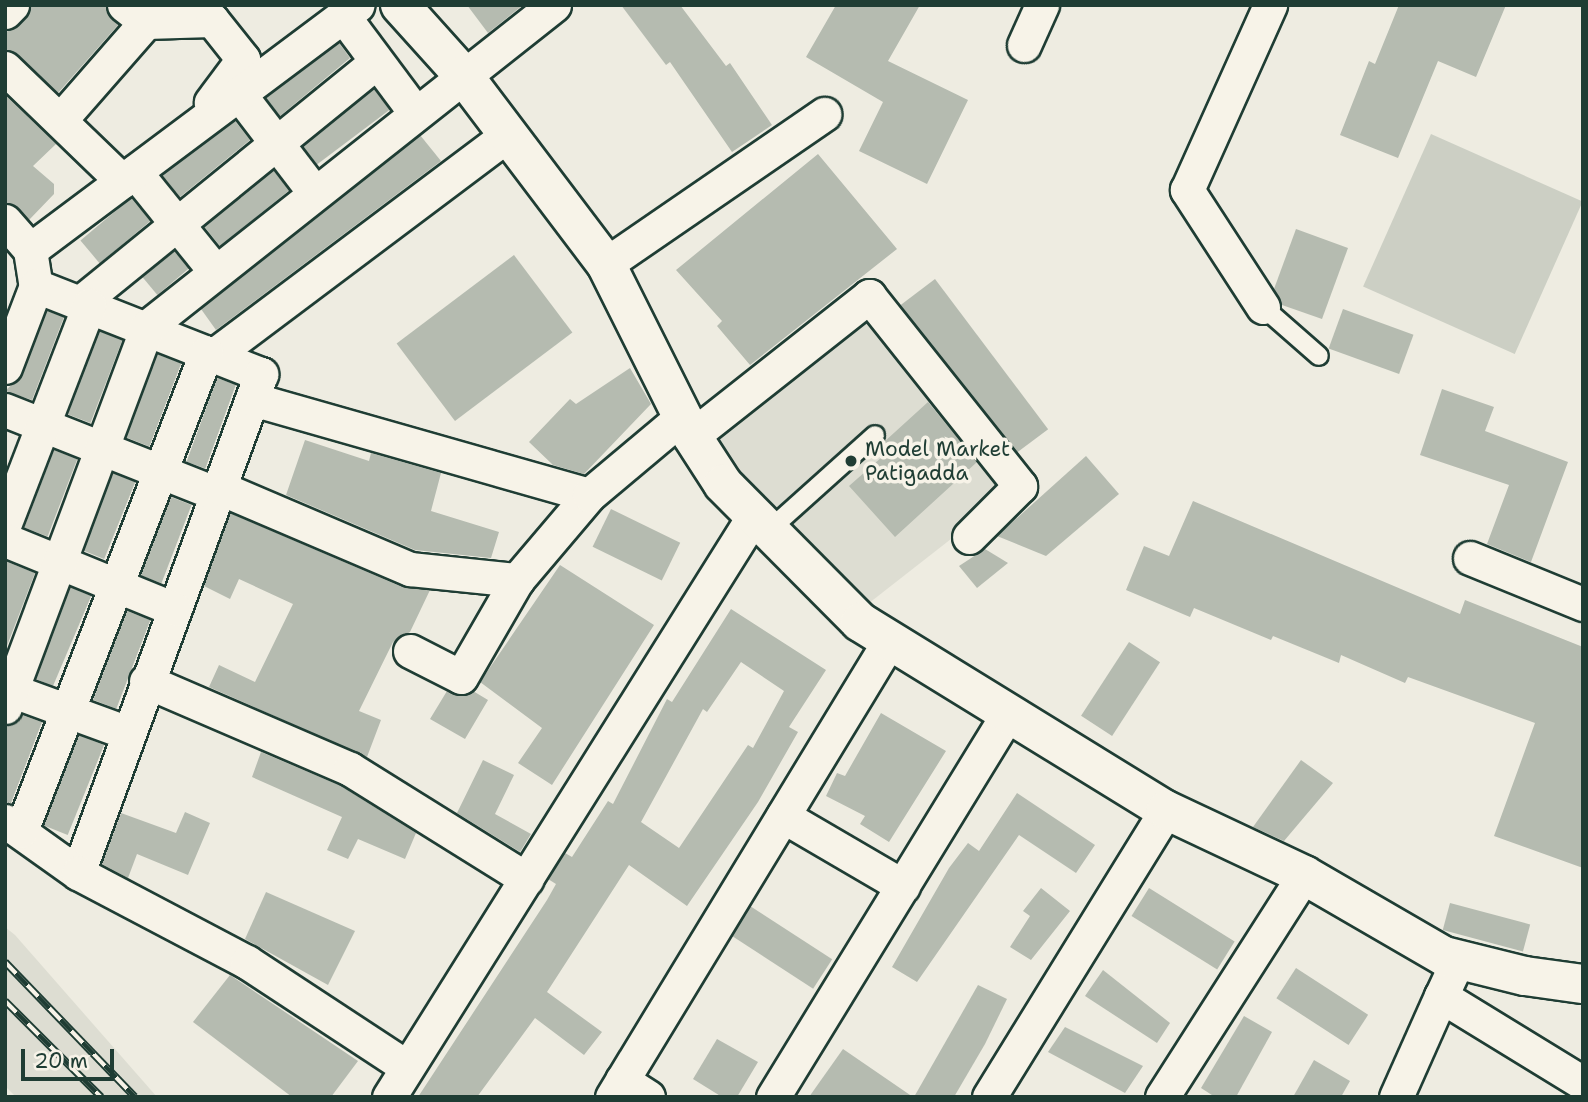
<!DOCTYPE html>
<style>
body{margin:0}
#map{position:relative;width:1588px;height:1102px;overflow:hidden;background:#eeece1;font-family:"Shantell Sans",sans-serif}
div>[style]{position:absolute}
.built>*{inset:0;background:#ddddd2;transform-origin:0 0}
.green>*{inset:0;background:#cccfc4;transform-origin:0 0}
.building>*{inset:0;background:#b5bbb0;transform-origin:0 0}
.roads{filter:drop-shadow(2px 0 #1f3d34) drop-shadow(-2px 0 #1f3d34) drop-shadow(0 2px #1f3d34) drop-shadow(0 -2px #1f3d34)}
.service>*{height:18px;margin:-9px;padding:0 9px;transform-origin:9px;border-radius:9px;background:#f7f3e8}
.minor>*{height:33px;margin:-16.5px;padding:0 16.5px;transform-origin:16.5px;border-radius:16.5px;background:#f7f3e8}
.tertiary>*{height:38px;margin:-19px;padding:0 19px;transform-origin:19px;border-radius:19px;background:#f7f3e8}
.rail>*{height:8px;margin-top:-4px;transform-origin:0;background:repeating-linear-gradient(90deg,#f7f3e8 0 16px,#1f3d34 0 32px);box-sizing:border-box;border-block:2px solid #1f3d34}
.dots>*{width:19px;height:19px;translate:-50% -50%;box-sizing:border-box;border:4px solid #f7f3e8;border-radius:50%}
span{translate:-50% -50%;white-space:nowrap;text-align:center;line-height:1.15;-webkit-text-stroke:7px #f7f3e8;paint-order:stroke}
.poi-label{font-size:21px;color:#1f3d34}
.left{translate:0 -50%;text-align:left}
.frame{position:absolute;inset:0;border:7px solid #1f3d34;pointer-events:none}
.scale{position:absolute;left:21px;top:1049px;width:93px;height:32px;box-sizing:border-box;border:4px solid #1f3d34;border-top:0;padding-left:9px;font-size:21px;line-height:24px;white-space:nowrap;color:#1f3d34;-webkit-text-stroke:5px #f7f3e8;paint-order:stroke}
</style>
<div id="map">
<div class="built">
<i style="left:868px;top:298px;width:241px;height:223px;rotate:52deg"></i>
<i style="clip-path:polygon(5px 927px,15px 935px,157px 1097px,16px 1097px,5px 1086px)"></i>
</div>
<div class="green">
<i style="left:1431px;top:134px;width:166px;height:167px;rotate:24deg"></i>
</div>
<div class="building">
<i style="clip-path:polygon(31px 5px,105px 5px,118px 25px,58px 93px,18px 54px,5px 49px,5px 33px,26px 19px)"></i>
<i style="clip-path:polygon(467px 5px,523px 5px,488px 33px)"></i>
<i style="clip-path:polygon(621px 5px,680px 5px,726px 66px,730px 63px,772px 125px,732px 152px,670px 62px,666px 65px)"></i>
<i style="clip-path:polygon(836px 5px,920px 5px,888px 61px,968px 100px,927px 184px,859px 151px,883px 102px,806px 57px)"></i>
<i style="clip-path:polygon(1399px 5px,1506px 5px,1476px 77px,1438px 61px,1398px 158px,1340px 135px,1369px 61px,1375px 64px)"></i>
<i style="clip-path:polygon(339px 43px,350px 58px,280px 116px,266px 98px)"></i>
<i style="left:374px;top:89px;width:26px;height:91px;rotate:53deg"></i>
<i style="clip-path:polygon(5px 95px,56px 144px,33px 166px,54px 184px,54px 194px,29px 220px,5px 202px)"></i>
<i style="clip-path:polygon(235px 121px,250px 140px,180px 197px,162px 175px)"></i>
<i style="clip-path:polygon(420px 135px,441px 161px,216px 330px,201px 309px)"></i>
<i style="clip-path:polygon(818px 154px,897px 249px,750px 365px,717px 326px,722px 321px,676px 270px)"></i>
<i style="left:273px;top:170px;width:26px;height:89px;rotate:51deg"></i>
<i style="left:131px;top:198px;width:30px;height:66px;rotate:50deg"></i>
<i style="clip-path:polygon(1296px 229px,1348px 248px,1322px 319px,1282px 305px,1274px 289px)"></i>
<i style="left:174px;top:251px;width:23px;height:41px;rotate:50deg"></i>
<i style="left:514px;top:255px;width:97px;height:147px;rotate:53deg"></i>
<i style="left:935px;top:279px;width:188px;height:43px;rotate:53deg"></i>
<i style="left:1343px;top:309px;width:75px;height:42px;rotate:20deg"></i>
<i style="clip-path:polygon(47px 311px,64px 317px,32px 400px,5px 391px,23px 374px)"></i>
<i style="left:99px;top:331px;width:25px;height:89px;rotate:21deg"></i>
<i style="left:157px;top:354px;width:26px;height:89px;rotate:21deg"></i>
<i style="clip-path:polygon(630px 368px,651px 404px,584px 474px,553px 465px,529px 442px,570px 399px,576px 404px)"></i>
<i style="left:217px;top:378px;width:20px;height:89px;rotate:20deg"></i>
<i style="clip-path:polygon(1442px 389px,1494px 407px,1485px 431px,1568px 462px,1531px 562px,1487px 544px,1509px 485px,1420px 455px)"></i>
<i style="clip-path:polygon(928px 402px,977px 462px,895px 537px,849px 486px,891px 449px,884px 442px)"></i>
<i style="clip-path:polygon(305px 440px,369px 461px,371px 453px,441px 473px,431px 511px,499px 532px,491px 558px,415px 550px,286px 495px)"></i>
<i style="left:54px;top:450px;width:25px;height:83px;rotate:21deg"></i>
<i style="clip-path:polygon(1086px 456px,1119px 494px,1046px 556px,997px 536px)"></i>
<i style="left:113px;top:473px;width:24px;height:83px;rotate:22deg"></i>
<i style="left:171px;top:497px;width:22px;height:84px;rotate:21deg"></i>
<i style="clip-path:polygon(1193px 501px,1460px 614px,1465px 600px,1583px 647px,1583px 868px,1494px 836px,1535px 723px,1408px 677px,1405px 683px,1341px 655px,1339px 663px,1273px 636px,1271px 640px,1194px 608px,1190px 617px,1126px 590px,1144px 546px,1169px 556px)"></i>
<i style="left:611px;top:509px;width:77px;height:42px;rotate:26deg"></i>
<i style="clip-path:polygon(230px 513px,402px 587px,430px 590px,410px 632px,393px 642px,359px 711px,381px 720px,367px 757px,209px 687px,219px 665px,255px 682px,293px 604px,239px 579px,230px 599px,204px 586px)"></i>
<i style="clip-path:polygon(985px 549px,1008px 563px,977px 588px,959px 566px)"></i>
<i style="clip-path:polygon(5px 561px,35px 573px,5px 651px)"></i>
<i style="clip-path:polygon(560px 565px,654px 625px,552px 785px,518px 763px,542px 728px,480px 682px)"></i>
<i style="left:70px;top:587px;width:23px;height:98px;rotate:23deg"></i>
<i style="clip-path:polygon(evenodd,731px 609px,826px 670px,789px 727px,798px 732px,758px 802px,687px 906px,629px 865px,547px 992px,602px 1032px,584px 1055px,535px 1018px,477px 1097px,418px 1097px,547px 900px,556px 884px,548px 879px,565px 853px,572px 857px,608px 801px,613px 804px,667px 699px,672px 702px,731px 609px,741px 662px,784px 691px,753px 748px,748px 745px,679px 848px,641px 822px,703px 709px,707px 712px,741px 662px)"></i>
<i style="left:127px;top:611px;width:25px;height:95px;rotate:21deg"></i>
<i style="left:1129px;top:642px;width:37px;height:88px;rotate:33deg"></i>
<i style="clip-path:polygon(447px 691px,461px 696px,473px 691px,488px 700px,465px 739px,430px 719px)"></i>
<i style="clip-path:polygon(881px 713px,946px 751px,889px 842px,860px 824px,865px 816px,826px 796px,837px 773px,845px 776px)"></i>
<i style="clip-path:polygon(22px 715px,42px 722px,11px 803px,5px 802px,5px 726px)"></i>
<i style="left:79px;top:735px;width:27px;height:97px;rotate:22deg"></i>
<i style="clip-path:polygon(261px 752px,341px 786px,416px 833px,405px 859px,358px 839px,348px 859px,327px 850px,342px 817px,252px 777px)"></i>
<i style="clip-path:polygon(483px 760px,514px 775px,495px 814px,531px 834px,520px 852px,457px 813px)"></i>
<i style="clip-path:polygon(1301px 760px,1333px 783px,1284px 841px,1253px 827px)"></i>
<i style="clip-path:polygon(1017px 793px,1095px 845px,1076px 873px,1019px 835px,917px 982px,892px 967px,949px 868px,968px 843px,979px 851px)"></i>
<i style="clip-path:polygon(185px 812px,210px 823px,188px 875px,137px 854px,128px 878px,102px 864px,121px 813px,176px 833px)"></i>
<i style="clip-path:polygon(1041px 888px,1070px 911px,1031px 960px,1010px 947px,1030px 916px,1023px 911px)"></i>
<i style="left:1149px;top:888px;width:101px;height:33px;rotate:32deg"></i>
<i style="clip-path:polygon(266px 892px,355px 931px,328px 985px,245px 939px)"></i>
<i style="left:1450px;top:903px;width:83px;height:28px;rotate:15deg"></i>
<i style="left:750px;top:906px;width:98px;height:35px;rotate:33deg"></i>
<i style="left:1296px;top:968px;width:86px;height:36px;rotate:33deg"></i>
<i style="clip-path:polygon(1103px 970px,1170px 1023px,1157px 1043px,1085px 996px)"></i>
<i style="clip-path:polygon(230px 975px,358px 1061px,331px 1097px,292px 1097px,193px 1022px)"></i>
<i style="clip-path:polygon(978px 985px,1007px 999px,985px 1044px,954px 1097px,914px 1097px)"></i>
<i style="clip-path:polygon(1244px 1016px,1272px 1032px,1236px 1097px,1215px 1097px,1201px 1088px)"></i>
<i style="clip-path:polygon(1065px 1027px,1143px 1066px,1125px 1093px,1048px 1052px)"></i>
<i style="clip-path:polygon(717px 1039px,758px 1062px,737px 1097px,722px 1097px,693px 1079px)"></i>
<i style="clip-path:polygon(843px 1049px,913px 1097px,809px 1097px)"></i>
<i style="clip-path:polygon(1314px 1060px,1350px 1081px,1341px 1097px,1293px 1097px)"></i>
</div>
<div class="roads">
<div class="service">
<i style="left:1263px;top:307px;width:74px;rotate:41.2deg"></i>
<i style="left:767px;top:532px;width:145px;rotate:-41.9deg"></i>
</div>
<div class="minor">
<i style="left:124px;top:5px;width:28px;rotate:38deg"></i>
<i style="left:146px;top:22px;width:66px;rotate:-1.7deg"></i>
<i style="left:212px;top:20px;width:50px;rotate:51.5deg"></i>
<i style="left:243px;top:59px;width:54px;rotate:126.7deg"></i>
<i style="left:5px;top:12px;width:10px;rotate:-45deg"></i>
<i style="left:344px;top:17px;width:117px;rotate:53.3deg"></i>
<i style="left:1024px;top:45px;width:44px;rotate:-65.8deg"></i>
<i style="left:5px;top:68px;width:163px;rotate:44deg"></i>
<i style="left:239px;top:94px;width:123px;rotate:52.6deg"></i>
<i style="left:61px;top:119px;width:129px;rotate:-48.8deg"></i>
<i style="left:135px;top:172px;width:127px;rotate:51.1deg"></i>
<i style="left:5px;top:221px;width:38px;rotate:49deg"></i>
<i style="left:30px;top:250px;width:36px;rotate:81deg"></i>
<i style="left:36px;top:286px;width:242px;rotate:21.4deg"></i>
<i style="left:261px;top:374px;width:531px;rotate:110.14deg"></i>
<i style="left:30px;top:250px;width:409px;rotate:-36.8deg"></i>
<i style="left:606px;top:264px;width:265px;rotate:-34.5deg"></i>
<i style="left:81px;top:302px;width:380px;rotate:-39.1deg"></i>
<i style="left:1263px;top:307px;width:140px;rotate:-123deg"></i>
<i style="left:1187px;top:190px;width:203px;rotate:-65.8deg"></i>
<i style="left:213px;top:356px;width:370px;rotate:-36.9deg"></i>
<i style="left:5px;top:367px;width:87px;rotate:-69.1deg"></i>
<i style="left:252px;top:399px;width:350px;rotate:15.9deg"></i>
<i style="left:5px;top:410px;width:228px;rotate:21.6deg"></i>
<i style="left:692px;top:436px;width:226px;rotate:-38.3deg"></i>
<i style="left:869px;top:296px;width:243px;rotate:51.5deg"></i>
<i style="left:1020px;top:486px;width:72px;rotate:135deg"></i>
<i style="left:220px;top:488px;width:207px;rotate:23.1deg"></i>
<i style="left:410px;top:569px;width:108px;rotate:5.9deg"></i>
<i style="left:517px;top:580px;width:111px;rotate:-49.7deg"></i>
<i style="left:589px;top:495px;width:123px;rotate:-40deg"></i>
<i style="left:5px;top:523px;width:234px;rotate:-68.9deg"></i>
<i style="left:5px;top:540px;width:183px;rotate:22.2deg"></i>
<i style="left:1470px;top:558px;width:122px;rotate:22.2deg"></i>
<i style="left:410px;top:651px;width:57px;rotate:27deg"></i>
<i style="left:461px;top:677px;width:112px;rotate:-60deg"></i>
<i style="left:146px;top:681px;width:222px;rotate:23.3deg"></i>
<i style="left:350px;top:769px;width:208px;rotate:31.9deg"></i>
<i style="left:5px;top:688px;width:131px;rotate:20.1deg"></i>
<i style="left:5px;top:707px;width:406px;rotate:-69.5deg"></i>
<i style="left:147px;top:327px;width:519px;rotate:-38.35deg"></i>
<i style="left:783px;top:816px;width:139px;rotate:30.3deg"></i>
<i style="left:5px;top:821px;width:90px;rotate:35.5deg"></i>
<i style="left:78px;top:873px;width:191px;rotate:27.8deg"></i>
<i style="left:247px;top:962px;width:191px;rotate:33.3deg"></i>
<i style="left:21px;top:831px;width:513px;rotate:-68.84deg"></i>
<i style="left:1457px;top:962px;width:38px;rotate:115deg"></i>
<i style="left:1441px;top:996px;width:167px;rotate:31.5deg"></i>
<i style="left:622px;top:1080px;width:31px;rotate:33deg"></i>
<i style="left:389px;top:1097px;width:685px;rotate:-57.89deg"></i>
<i style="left:612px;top:1097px;width:531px;rotate:-58.7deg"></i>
<i style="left:773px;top:1097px;width:448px;rotate:-58.5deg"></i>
<i style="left:989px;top:1097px;width:337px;rotate:-58.3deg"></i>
<i style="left:1162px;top:1097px;width:264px;rotate:-57.4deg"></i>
<i style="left:1396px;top:1097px;width:111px;rotate:-66deg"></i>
</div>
<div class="tertiary">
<i style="left:400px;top:5px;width:94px;rotate:48deg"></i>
<i style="left:463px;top:75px;width:237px;rotate:52.9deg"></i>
<i style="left:606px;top:264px;width:192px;rotate:63.4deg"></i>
<i style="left:692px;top:436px;width:57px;rotate:57.1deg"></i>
<i style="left:723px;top:484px;width:194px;rotate:45.2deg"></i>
<i style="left:860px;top:622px;width:359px;rotate:31.6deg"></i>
<i style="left:1166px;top:810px;width:153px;rotate:25.2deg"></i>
<i style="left:1304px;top:875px;width:162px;rotate:30.1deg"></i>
<i style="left:1444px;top:956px;width:83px;rotate:13.9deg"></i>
<i style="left:1525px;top:976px;width:59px;rotate:7.9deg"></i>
</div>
</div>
<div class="rail">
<i style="left:5px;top:962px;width:187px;rotate:46.1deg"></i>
<i style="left:5px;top:1001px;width:136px;rotate:45deg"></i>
</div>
<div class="dots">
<i style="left:851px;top:461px;background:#1f3d34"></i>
</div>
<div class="poi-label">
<span class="left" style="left:865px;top:461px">Model Market<br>Patigadda</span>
</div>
<div class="frame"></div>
<div class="scale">20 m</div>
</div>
